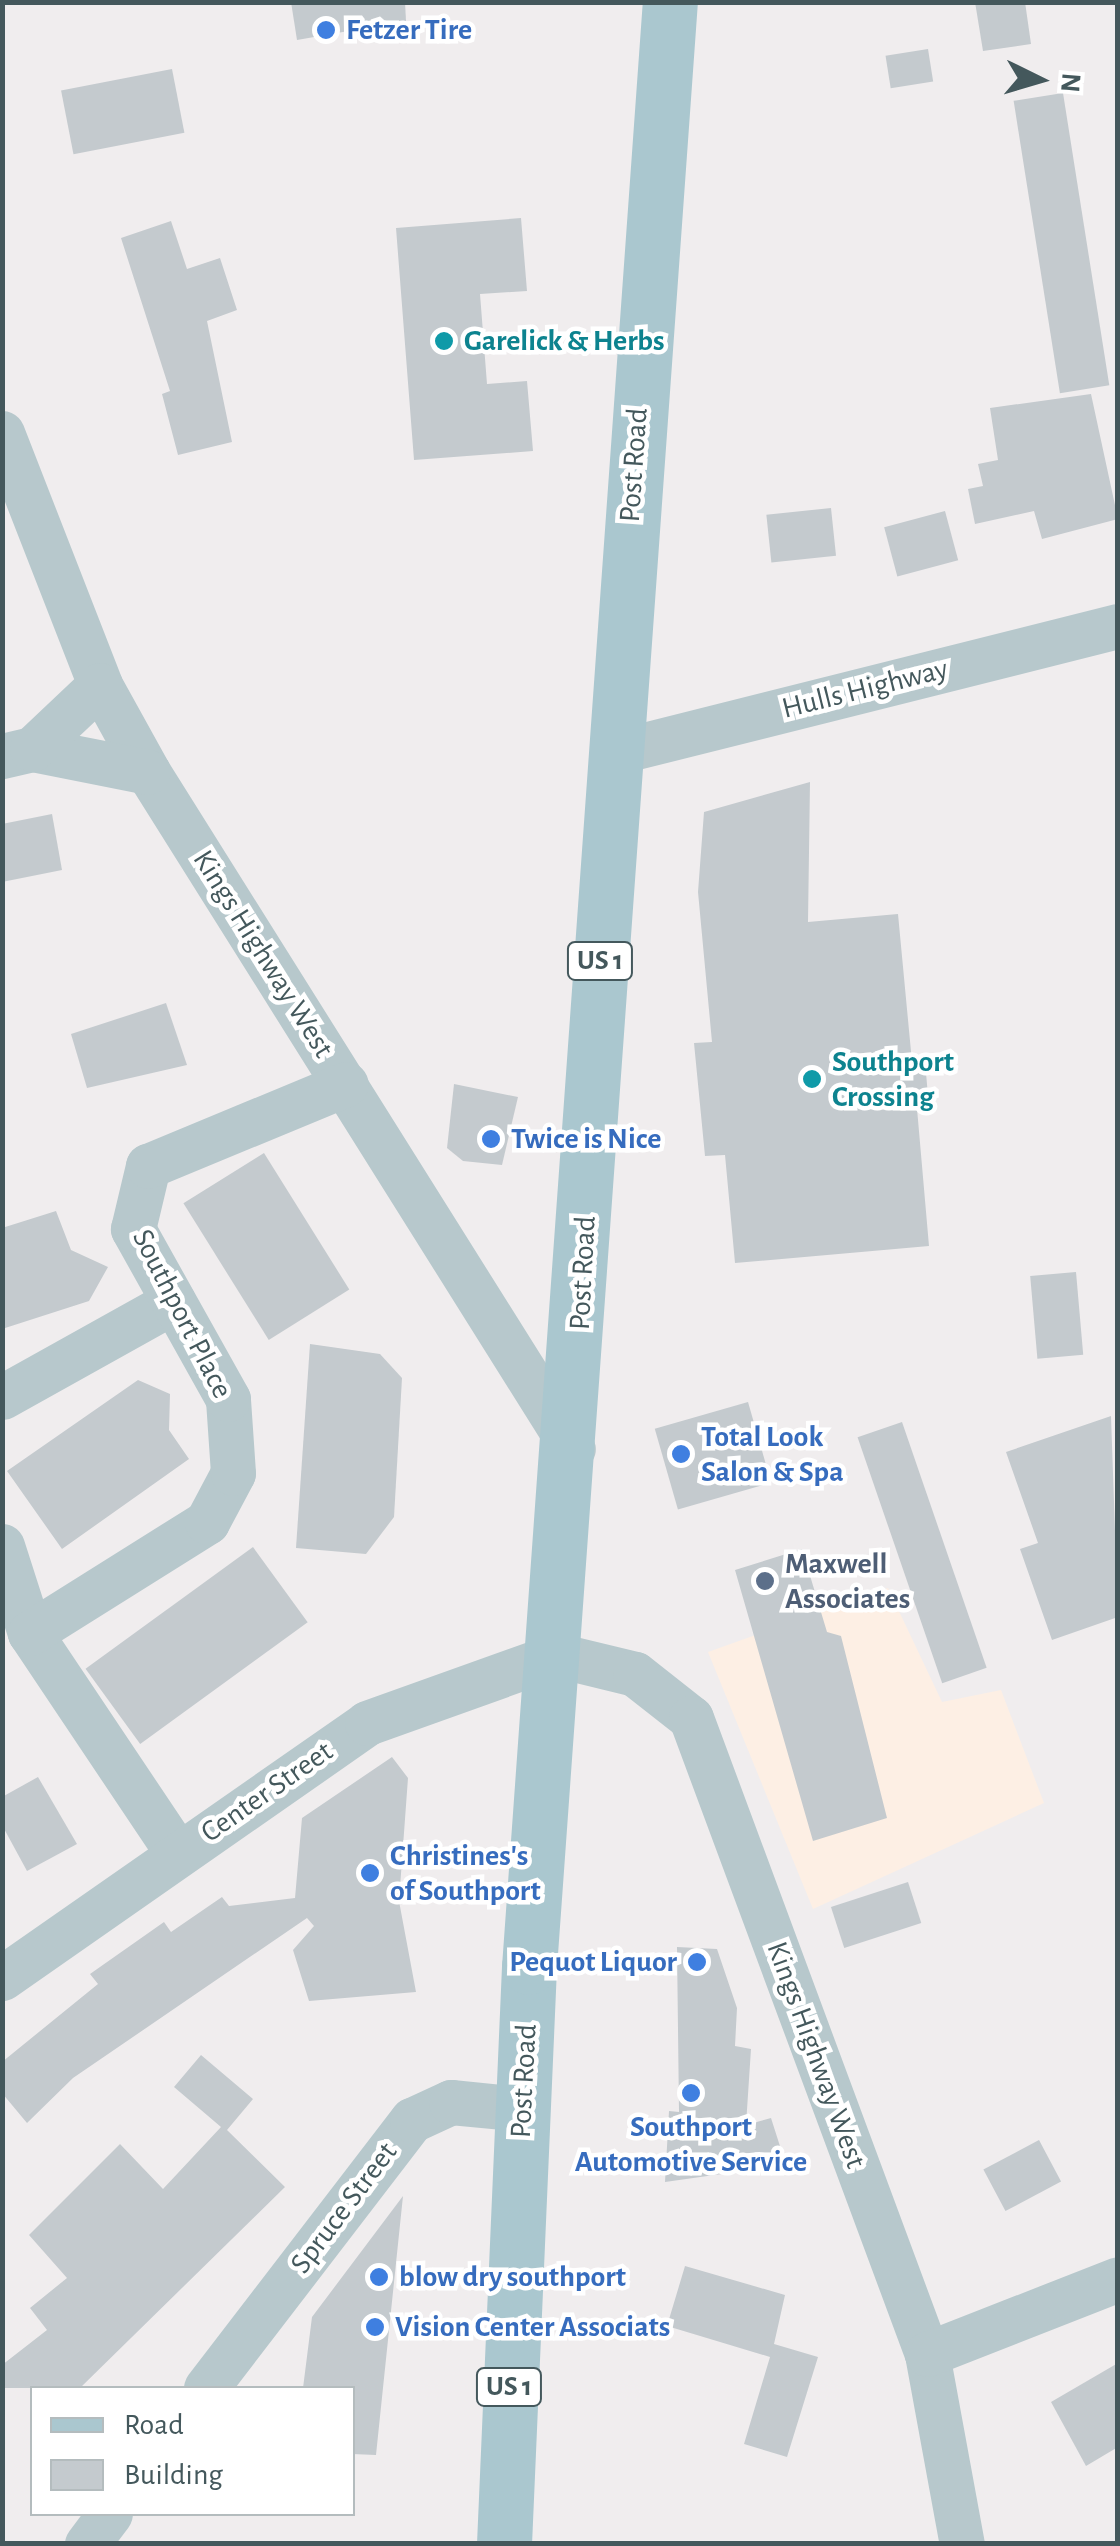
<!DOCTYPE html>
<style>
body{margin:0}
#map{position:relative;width:1120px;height:2546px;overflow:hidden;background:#f0edee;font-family:"Alegreya Sans",sans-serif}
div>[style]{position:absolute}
.commercial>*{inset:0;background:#fdefe4}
.building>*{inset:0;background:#c4cace;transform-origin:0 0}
.minor>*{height:45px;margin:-22.5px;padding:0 22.5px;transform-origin:22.5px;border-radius:22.5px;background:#b7c8cc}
.major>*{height:55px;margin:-27.5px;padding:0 27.5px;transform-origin:27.5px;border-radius:27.5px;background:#aac7cf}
.dots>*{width:28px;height:28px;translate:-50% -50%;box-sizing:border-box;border:5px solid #fff;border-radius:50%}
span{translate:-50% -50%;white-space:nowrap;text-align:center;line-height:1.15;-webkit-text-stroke:9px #fff;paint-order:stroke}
.shield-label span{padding:2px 8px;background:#fff;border:2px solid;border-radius:8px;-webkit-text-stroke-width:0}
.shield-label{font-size:28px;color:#44585c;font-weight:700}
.shop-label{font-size:30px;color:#366cbe;font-weight:700}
.left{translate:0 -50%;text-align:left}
.right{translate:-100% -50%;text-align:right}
.culture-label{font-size:30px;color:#0d838f;font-weight:700}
.street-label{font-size:30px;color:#44585c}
.service-label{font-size:30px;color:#4e5e75;font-weight:700}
.frame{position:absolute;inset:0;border:5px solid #44585c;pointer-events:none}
.legend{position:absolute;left:30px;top:2386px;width:325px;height:130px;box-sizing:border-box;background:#fff;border:2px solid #b4bcbe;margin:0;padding:12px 18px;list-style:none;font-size:30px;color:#44585c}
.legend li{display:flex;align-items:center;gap:20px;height:50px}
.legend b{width:50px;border:2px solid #b4bcbe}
.north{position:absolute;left:990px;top:30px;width:100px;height:100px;-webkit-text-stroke:8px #fff;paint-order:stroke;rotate:95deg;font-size:28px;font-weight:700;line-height:40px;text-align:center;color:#44585c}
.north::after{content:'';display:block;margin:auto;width:35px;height:45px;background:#44585c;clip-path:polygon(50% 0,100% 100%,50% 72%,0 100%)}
</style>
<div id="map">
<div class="commercial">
<i style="clip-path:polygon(888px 1588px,942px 1702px,1001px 1690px,1044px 1803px,813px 1909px,708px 1652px)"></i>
</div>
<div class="building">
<i style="clip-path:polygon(291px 2px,405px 2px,406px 21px,297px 40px)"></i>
<i style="clip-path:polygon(975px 2px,1025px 2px,1031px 44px,983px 51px)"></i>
<i style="left:928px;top:49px;width:33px;height:43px;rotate:81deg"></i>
<i style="left:172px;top:69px;width:65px;height:113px;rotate:79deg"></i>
<i style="left:1063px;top:93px;width:296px;height:50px;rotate:81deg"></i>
<i style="clip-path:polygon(521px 218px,527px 291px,480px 294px,487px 384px,527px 381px,533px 451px,414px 460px,396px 228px)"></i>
<i style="clip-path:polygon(171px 221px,187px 269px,220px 258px,237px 310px,207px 321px,232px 442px,178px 455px,162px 394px,170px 391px,121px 238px)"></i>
<i style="clip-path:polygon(1091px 394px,1118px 519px,1042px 539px,1034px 511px,975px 524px,968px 489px,983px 486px,978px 464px,998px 460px,990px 408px)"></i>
<i style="left:831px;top:508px;width:48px;height:65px;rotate:84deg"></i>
<i style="left:945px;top:511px;width:51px;height:63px;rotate:75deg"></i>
<i style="clip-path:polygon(810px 782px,808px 922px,898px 914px,912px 1062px,925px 1061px,928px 1096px,916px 1097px,929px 1246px,735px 1263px,725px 1155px,705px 1156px,694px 1043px,712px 1042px,698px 892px,704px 812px)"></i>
<i style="clip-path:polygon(52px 814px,62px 870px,2px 882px,2px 824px)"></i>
<i style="clip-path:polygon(166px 1003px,187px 1065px,87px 1088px,71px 1034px)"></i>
<i style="clip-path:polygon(454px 1084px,518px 1097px,502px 1165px,463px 1161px,447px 1148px)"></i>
<i style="left:264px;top:1153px;width:161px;height:95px;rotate:58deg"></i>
<i style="clip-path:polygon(56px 1211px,71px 1250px,108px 1267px,89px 1301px,2px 1329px,2px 1228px)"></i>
<i style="left:1076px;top:1272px;width:83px;height:46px;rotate:85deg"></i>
<i style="clip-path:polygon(310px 1344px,380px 1354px,402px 1378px,394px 1517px,366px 1554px,296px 1548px)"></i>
<i style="clip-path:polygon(138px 1380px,170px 1394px,169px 1430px,189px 1459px,62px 1549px,7px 1471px)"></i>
<i style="left:748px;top:1402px;width:84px;height:97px;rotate:74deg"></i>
<i style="clip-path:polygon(1111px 1416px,1118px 1617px,1052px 1640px,1020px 1549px,1038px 1543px,1006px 1452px)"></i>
<i style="left:902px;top:1422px;width:260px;height:47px;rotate:71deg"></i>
<i style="left:253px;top:1547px;width:93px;height:207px;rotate:54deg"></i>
<i style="clip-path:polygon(802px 1549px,827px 1632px,841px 1636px,887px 1818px,813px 1841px,735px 1570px)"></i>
<i style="clip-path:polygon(392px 1757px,408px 1778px,399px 1901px,416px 1992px,309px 2001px,293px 1950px,314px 1926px,307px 1918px,73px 2078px,27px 2123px,2px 2093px,2px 2062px,98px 1984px,90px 1974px,164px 1922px,171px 1932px,222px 1897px,229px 1906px,295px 1898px,302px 1818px)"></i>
<i style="clip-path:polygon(38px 1777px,77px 1844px,27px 1871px,2px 1825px,2px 1797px)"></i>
<i style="left:908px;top:1882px;width:43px;height:81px;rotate:72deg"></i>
<i style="clip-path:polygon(677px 1947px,717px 1949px,737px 2008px,735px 2046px,751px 2049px,746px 2125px,771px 2118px,786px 2165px,665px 2182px,669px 2111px,679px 2112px)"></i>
<i style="clip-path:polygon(201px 2055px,253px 2099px,227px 2130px,285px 2187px,80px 2388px,2px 2388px,2px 2365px,47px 2330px,30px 2308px,67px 2278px,29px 2235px,120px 2144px,163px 2189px,221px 2127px,174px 2087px)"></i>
<i style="left:1039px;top:2140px;width:47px;height:63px;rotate:62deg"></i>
<i style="clip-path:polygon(403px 2196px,376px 2455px,352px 2454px,352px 2388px,303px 2388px,312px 2317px)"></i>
<i style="clip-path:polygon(685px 2266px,785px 2295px,774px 2344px,818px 2357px,787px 2457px,744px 2444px,770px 2357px,667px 2326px)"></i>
<i style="clip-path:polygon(1118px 2363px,1118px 2447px,1086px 2466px,1051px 2402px)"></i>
</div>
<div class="minor">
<i style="left:2px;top:433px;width:270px;rotate:68.7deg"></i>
<i style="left:100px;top:685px;width:99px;rotate:61.1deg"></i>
<i style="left:148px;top:772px;width:799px;rotate:57.88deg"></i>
<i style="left:32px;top:749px;width:118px;rotate:11.2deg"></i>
<i style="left:612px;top:753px;width:522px;rotate:-14.09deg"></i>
<i style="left:2px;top:756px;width:31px;rotate:-13deg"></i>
<i style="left:32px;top:749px;width:93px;rotate:-43.3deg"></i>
<i style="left:2px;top:1397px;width:196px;rotate:-29.1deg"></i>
<i style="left:2px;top:1546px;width:91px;rotate:72.2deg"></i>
<i style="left:30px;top:1633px;width:266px;rotate:56.2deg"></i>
<i style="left:30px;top:1633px;width:209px;rotate:-32.1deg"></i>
<i style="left:207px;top:1522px;width:55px;rotate:-62deg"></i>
<i style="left:233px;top:1473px;width:74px;rotate:-93.9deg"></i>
<i style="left:228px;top:1399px;width:195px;rotate:-119.2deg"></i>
<i style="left:133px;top:1229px;width:65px;rotate:-76.6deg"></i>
<i style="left:148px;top:1166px;width:214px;rotate:-22.5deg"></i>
<i style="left:2px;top:1978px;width:445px;rotate:-34.9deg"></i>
<i style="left:367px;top:1723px;width:202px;rotate:-19.7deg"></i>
<i style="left:557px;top:1655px;width:80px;rotate:13.7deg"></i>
<i style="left:635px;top:1674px;width:71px;rotate:38.2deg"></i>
<i style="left:691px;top:1718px;width:678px;rotate:69.64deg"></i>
<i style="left:927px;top:2354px;width:193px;rotate:79.6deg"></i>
<i style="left:927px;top:2354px;width:205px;rotate:-21.4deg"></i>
<i style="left:206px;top:2388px;width:338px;rotate:-52.5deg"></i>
<i style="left:412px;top:2120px;width:43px;rotate:-24.8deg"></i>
<i style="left:451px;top:2102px;width:72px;rotate:5.6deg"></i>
<i style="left:87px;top:2544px;width:38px;rotate:-53deg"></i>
</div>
<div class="major">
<i style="left:504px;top:2544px;width:578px;rotate:-87.52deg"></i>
<i style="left:529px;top:1967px;width:1970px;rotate:-85.9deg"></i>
</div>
<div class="dots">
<i style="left:326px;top:30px;background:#3f7fe0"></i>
<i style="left:444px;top:341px;background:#0f9aa8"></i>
<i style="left:812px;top:1079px;background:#0f9aa8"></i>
<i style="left:491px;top:1139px;background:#3f7fe0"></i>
<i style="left:681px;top:1454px;background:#3f7fe0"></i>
<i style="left:765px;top:1581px;background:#5c6f8a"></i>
<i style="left:370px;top:1873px;background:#3f7fe0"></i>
<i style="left:697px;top:1962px;background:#3f7fe0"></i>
<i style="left:691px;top:2093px;background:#3f7fe0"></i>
<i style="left:379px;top:2277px;background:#3f7fe0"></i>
<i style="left:375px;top:2327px;background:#3f7fe0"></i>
</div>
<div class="shield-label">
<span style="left:600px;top:961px">US 1</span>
<span style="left:509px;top:2387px">US 1</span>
</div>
<div class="shop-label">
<span class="left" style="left:346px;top:30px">Fetzer Tire</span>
<span class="left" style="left:511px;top:1139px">Twice is Nice</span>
<span class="left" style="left:701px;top:1454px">Total Look<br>Salon &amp; Spa</span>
<span class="left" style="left:390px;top:1873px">Christines's<br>of Southport</span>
<span class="right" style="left:677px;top:1962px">Pequot Liquor</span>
<span style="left:691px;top:2144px">Southport<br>Automotive Service</span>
<span class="left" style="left:399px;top:2277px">blow dry southport</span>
<span class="left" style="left:395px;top:2327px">Vision Center Associats</span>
</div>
<div class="culture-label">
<span class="left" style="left:464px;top:341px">Garelick &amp; Herbs</span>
<span class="left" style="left:832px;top:1079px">Southport<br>Crossing</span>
</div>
<div class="street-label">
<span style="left:634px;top:465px;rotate:-86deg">Post Road</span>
<span style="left:865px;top:689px;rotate:-14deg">Hulls Highway</span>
<span style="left:263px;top:954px;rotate:58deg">Kings Highway West</span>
<span style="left:583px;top:1273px;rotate:-87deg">Post Road</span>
<span style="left:182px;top:1314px;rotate:63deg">Southport Place</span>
<span style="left:267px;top:1792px;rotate:-35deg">Center Street</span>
<span style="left:816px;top:2055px;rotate:70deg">Kings Highway West</span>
<span style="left:524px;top:2081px;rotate:-87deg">Post Road</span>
<span style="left:344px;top:2208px;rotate:-53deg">Spruce Street</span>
</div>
<div class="service-label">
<span class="left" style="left:785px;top:1581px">Maxwell<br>Associates</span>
</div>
<div class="frame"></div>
<ul class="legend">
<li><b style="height:12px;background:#aac7cf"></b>Road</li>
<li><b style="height:28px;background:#c4cace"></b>Building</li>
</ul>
<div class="north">N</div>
</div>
